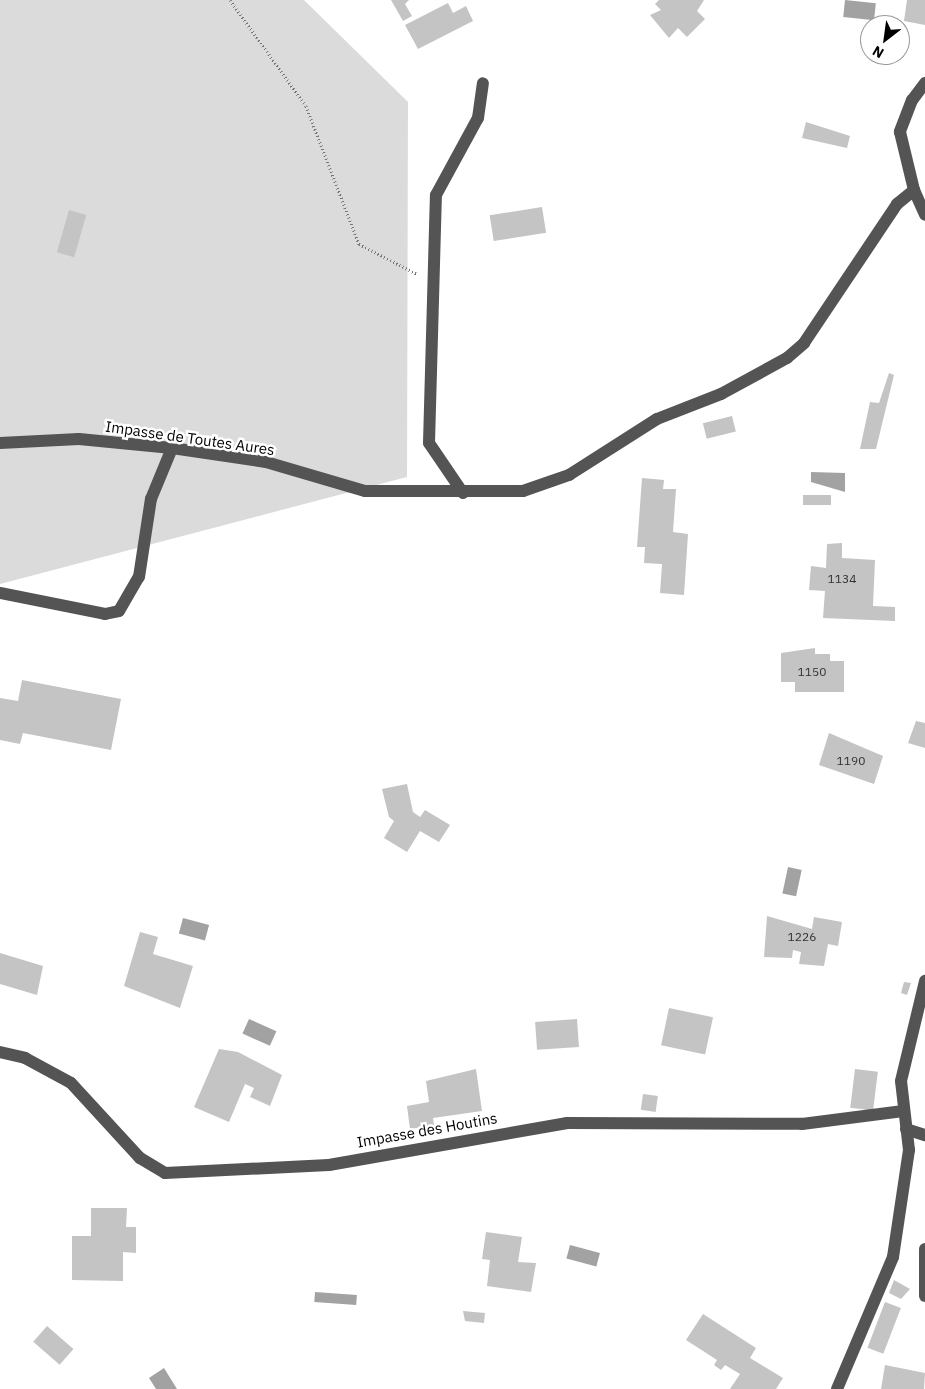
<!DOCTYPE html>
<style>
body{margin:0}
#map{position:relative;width:925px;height:1389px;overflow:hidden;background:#fff;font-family:"IBM Plex Sans",sans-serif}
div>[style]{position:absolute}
.green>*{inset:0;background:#dbdbdb}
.water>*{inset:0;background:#a2a2a2;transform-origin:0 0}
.building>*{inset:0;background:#c4c4c4;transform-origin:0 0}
.path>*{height:3px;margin-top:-1.5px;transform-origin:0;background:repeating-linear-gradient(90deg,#767676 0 1px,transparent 0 3.5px)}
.minor>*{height:12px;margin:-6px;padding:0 6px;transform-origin:6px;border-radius:6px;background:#545454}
span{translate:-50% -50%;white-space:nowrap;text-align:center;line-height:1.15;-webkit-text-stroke:5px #fff;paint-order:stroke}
.number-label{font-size:12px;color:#313131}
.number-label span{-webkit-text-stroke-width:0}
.street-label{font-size:15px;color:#000}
.north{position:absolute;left:860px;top:15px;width:50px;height:50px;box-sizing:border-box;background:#fff;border:1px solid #999;border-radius:50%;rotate:210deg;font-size:14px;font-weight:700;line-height:20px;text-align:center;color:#000}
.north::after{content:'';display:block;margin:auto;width:18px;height:22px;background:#000;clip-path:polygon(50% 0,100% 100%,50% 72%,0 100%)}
</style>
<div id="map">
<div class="green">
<i style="clip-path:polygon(0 0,304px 0,408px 102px,407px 477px,0 584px)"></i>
</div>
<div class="water">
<i style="left:845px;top:0;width:31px;height:17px;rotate:6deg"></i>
<i style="clip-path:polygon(811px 472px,845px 473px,845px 492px,811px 482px)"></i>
<i style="left:788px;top:867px;width:14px;height:27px;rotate:12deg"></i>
<i style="left:183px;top:918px;width:27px;height:16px;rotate:15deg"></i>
<i style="left:249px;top:1019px;width:30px;height:16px;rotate:24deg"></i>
<i style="left:570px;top:1245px;width:31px;height:14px;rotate:15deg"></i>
<i style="left:315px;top:1292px;width:42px;height:10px;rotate:4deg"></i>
<i style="clip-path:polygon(164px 1368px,177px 1389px,156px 1389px,149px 1378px)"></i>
</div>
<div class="building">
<i style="clip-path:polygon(391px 0,409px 0,405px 4px,412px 16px,403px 21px)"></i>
<i style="clip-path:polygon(659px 0,704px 0,697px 11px,705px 19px,687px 37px,678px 28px,669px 38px,650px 15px,661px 10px,655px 4px)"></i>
<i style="clip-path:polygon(907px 0,925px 0,925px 25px,904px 21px)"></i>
<i style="clip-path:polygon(448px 3px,453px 13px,466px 6px,473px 21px,418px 49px,405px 25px)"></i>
<i style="clip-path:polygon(806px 122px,850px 136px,847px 148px,802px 138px)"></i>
<i style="left:542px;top:207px;width:26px;height:53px;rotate:81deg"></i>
<i style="left:69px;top:210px;width:18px;height:44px;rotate:16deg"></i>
<i style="clip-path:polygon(889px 373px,894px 375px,876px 449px,860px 449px,870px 402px,879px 403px)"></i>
<i style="left:732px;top:416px;width:16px;height:30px;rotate:76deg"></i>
<i style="clip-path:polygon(642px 478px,664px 480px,663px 489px,676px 489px,673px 532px,688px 534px,684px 595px,660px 593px,662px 564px,644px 563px,645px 547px,637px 547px)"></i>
<i style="left:803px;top:495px;width:28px;height:10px"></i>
<i style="clip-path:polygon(842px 543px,842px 558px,875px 560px,873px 606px,895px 607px,895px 621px,823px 618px,825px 591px,809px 590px,811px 566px,826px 568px,827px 544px)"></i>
<i style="clip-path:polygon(815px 648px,815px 654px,830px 654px,830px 661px,844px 661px,844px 692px,795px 692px,795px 682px,781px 682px,781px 653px)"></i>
<i style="clip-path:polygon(22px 680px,121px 699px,111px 750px,23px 733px,20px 744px,0 740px,0 698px,18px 701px)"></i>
<i style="clip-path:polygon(916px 721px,925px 723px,925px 748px,908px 743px)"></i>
<i style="clip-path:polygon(829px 733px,883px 756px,874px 784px,819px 765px)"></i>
<i style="clip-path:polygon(407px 784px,413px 812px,420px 817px,425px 810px,450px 825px,439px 842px,420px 831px,407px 852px,384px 838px,394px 821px,389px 817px,382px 789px)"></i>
<i style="clip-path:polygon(767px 916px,812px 929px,814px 917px,842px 922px,838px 946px,828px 944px,824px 966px,799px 964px,801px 952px,793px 950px,792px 958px,764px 957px)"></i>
<i style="clip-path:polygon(140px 932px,158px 937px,153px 954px,193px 966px,180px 1008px,124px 986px)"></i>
<i style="clip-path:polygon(0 953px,43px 966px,37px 995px,0 984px)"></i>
<i style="clip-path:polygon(904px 982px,911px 983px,907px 995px,901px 993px)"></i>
<i style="left:669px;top:1008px;width:45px;height:38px;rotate:12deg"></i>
<i style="left:577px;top:1019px;width:28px;height:42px;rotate:86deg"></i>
<i style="clip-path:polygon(219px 1049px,238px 1052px,282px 1075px,270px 1106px,250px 1097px,254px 1088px,245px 1084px,229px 1122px,194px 1107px)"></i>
<i style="clip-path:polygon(476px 1069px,482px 1111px,433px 1118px,434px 1125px,410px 1129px,407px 1106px,429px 1102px,426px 1081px)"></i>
<i style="left:855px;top:1069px;width:23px;height:39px;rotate:7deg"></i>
<i style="left:643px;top:1094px;width:15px;height:16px;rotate:8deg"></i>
<i style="clip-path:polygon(91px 1208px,127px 1208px,126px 1227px,136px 1227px,136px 1253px,123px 1252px,123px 1281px,72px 1280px,72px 1236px,91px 1236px)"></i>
<i style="clip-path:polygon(486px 1232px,522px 1237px,518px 1262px,536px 1263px,531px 1292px,487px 1286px,490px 1260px,482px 1259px)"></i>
<i style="clip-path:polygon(894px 1280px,910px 1289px,901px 1299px,889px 1293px)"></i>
<i style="left:885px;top:1302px;width:17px;height:49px;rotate:21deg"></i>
<i style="clip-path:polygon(463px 1311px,485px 1313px,484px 1323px,465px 1321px)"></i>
<i style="clip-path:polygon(703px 1314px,756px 1348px,750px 1358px,783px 1378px,776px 1389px,730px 1389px,740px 1374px,725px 1365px,721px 1370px,714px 1365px,717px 1360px,686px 1340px)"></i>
<i style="left:47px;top:1326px;width:35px;height:21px;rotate:41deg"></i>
<i style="clip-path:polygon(885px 1365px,925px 1373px,924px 1389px,881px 1389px)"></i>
</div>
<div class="path">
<i style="left:230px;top:0;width:130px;rotate:54.4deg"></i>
<i style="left:306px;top:106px;width:148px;rotate:69deg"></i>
<i style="left:359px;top:244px;width:65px;rotate:27.3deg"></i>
</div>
<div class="minor">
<i style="left:925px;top:83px;width:21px;rotate:127deg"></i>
<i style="left:912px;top:100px;width:34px;rotate:111deg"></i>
<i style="left:900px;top:132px;width:60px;rotate:76.4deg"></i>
<i style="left:914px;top:190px;width:27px;rotate:66deg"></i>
<i style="left:0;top:443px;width:79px;rotate:-2.9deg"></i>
<i style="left:79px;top:439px;width:93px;rotate:5.5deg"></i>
<i style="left:172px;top:448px;width:95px;rotate:8.5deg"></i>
<i style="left:266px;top:462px;width:103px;rotate:16.3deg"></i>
<i style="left:365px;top:491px;width:158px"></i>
<i style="left:523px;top:491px;width:49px;rotate:-19.2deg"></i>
<i style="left:569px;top:475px;width:104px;rotate:-32.5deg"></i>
<i style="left:657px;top:419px;width:69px;rotate:-21.3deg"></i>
<i style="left:721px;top:394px;width:75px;rotate:-28.6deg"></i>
<i style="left:787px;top:358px;width:23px;rotate:-41deg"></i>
<i style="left:804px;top:343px;width:167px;rotate:-56.2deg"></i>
<i style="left:897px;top:204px;width:22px;rotate:-39deg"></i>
<i style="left:463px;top:493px;width:60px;rotate:-124.2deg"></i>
<i style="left:429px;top:443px;width:248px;rotate:-88.4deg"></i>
<i style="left:436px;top:195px;width:88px;rotate:-61.4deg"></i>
<i style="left:478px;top:118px;width:35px;rotate:-82deg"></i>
<i style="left:0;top:593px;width:107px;rotate:11.3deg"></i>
<i style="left:105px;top:614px;width:14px;rotate:-12deg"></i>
<i style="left:119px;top:611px;width:39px;rotate:-60deg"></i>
<i style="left:139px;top:577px;width:79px;rotate:-81.3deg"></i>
<i style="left:151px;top:499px;width:55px;rotate:-67.6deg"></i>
<i style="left:0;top:1052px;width:26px;rotate:13deg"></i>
<i style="left:25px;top:1058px;width:52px;rotate:28.5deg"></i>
<i style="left:71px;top:1083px;width:102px;rotate:47.4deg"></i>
<i style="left:140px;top:1158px;width:29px;rotate:31deg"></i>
<i style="left:165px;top:1173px;width:164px;rotate:-2.8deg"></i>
<i style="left:329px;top:1165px;width:242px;rotate:-10deg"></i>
<i style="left:567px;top:1123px;width:235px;rotate:0.2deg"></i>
<i style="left:802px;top:1124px;width:102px;rotate:-7.3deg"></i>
<i style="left:906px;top:1129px;width:20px;rotate:18deg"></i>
<i style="left:925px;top:1249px;width:47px;rotate:90deg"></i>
<i style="left:837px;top:1389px;width:143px;rotate:-67deg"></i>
<i style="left:893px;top:1257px;width:108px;rotate:-81.5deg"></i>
<i style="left:909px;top:1150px;width:69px;rotate:-96.6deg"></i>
<i style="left:901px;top:1081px;width:103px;rotate:-76.5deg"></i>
</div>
<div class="number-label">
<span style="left:842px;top:579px">1134</span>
<span style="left:812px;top:672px">1150</span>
<span style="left:851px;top:761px">1190</span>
<span style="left:802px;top:937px">1226</span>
</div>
<div class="street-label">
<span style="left:190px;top:438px;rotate:8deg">Impasse de Toutes Aures</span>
<span style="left:427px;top:1130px;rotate:-10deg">Impasse des Houtins</span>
</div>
<div class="north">N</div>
</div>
